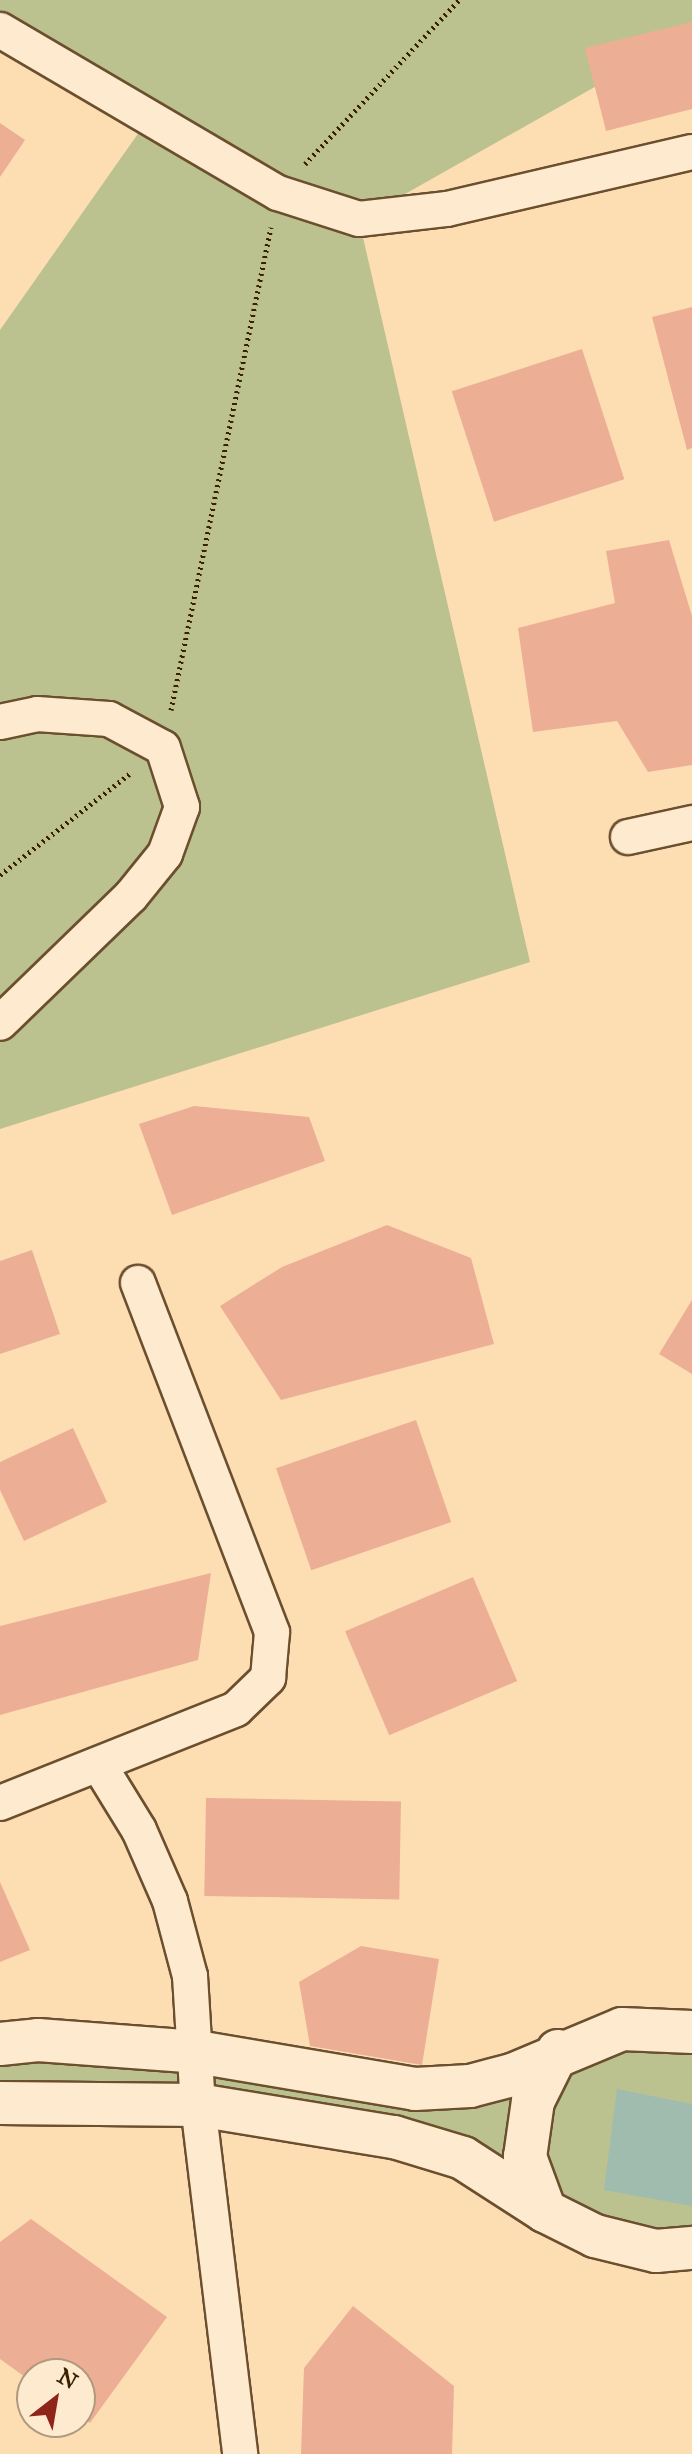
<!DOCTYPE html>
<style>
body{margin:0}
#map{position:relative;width:692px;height:2454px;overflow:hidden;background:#fddeb3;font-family:"IM FELL Great Primer",serif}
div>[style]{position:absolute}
.green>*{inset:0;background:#bcc28f}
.water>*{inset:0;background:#9fbcae}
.building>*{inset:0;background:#edae96;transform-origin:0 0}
.path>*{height:5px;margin-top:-2.5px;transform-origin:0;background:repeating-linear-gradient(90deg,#3a1f01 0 2px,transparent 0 6px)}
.roads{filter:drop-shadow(2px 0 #6b4f2e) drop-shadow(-2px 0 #6b4f2e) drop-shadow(0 2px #6b4f2e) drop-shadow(0 -2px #6b4f2e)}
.minor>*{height:34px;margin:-17px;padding:0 17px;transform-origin:17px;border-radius:17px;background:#feeace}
.tertiary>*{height:42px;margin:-21px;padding:0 21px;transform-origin:21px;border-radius:21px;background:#feeace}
span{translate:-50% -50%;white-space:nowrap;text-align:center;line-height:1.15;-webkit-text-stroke:7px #feeace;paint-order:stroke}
.north{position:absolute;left:16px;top:2358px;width:80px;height:80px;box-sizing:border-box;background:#feeace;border:2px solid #b0997c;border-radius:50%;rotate:31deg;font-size:22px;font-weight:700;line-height:32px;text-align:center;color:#3a1f01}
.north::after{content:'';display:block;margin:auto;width:28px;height:36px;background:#8f2418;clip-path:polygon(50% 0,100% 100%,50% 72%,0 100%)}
</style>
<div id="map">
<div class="green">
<i style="clip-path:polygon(0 0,692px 0,692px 32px,359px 220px,530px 962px,0 1129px,0 330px,149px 118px,0 30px)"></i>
<i style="clip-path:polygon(692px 2038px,692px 2245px,595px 2236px,463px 2158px,0 2103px,0 2044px,415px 2089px,558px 2051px)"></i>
</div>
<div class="water">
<i style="clip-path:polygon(617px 2089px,692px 2104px,692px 2206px,604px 2190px)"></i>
</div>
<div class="building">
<i style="clip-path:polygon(692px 22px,692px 109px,606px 131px,585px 48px)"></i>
<i style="clip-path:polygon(0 123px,25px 140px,0 177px)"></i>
<i style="clip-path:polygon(692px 307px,692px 448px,687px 450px,652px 317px)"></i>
<i style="left:582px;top:349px;width:137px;height:137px;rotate:72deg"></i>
<i style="clip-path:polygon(669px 540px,692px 616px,692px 765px,648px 772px,617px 721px,533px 732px,518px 628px,615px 603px,606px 551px)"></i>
<i style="clip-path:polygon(194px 1106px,309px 1117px,325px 1161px,172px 1215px,139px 1124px)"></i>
<i style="clip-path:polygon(387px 1225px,471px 1258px,494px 1344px,281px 1400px,220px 1306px,282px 1267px)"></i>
<i style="clip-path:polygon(32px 1250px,60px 1334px,0 1354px,0 1261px)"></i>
<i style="clip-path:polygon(692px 1300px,692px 1374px,659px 1354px)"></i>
<i style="left:416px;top:1420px;width:108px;height:148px;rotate:71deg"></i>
<i style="clip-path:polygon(73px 1428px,107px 1502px,24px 1541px,0 1490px,0 1462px)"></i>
<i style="clip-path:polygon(211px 1573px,198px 1660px,0 1715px,0 1626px)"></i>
<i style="left:473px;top:1577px;width:113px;height:139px;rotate:67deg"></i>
<i style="left:206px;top:1798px;width:195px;height:98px;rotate:1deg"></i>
<i style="clip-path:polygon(0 1882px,30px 1950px,0 1962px)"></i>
<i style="clip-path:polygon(361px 1946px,439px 1959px,422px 2065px,310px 2046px,299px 1982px)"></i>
<i style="clip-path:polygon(31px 2219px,167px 2317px,90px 2423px,80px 2416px,80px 2374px,32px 2374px,32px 2382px,0 2359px,0 2242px)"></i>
<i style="clip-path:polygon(353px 2306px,454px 2386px,452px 2454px,301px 2454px,304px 2368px)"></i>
</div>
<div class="path">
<i style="left:305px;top:164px;width:225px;rotate:-46.8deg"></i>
<i style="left:171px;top:710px;width:493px;rotate:-78.3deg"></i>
<i style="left:0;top:875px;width:167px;rotate:-38deg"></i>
</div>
<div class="roads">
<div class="minor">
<i style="left:0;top:30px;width:322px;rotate:30.4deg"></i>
<i style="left:278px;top:193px;width:85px;rotate:17.8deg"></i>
<i style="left:359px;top:219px;width:89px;rotate:-6.5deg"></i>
<i style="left:447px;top:209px;width:252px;rotate:-13.1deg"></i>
<i style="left:0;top:722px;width:38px;rotate:-12deg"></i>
<i style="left:37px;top:714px;width:72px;rotate:4deg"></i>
<i style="left:109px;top:719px;width:61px;rotate:28.2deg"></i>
<i style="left:163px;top:748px;width:62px;rotate:72.1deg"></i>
<i style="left:182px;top:807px;width:50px;rotate:109.9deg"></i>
<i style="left:165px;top:854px;width:54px;rotate:129deg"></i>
<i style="left:131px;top:896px;width:182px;rotate:135.9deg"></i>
<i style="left:628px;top:837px;width:66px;rotate:-12.3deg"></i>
<i style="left:99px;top:1765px;width:76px;rotate:58.4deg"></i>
<i style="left:139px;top:1830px;width:77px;rotate:66.4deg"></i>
<i style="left:170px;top:1901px;width:78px;rotate:75.1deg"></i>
<i style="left:190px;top:1976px;width:129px;rotate:86.5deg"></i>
<i style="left:198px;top:2105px;width:352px;rotate:83.1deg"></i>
<i style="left:0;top:1803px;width:254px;rotate:-21.7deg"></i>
<i style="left:236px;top:1709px;width:45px;rotate:-44.1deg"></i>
<i style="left:268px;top:1678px;width:46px;rotate:-85deg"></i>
<i style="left:272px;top:1632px;width:374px;rotate:-111deg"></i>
</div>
<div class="tertiary">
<i style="left:0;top:2044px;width:38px;rotate:-6deg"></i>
<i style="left:38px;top:2040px;width:159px;rotate:4.3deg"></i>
<i style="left:197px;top:2052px;width:221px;rotate:9.6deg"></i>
<i style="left:415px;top:2089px;width:55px;rotate:-3.1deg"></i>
<i style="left:470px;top:2086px;width:43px;rotate:-14.7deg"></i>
<i style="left:512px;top:2075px;width:119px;rotate:-22.7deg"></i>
<i style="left:622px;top:2029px;width:70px;rotate:2.5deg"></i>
<i style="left:0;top:2103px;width:198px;rotate:0.6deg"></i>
<i style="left:198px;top:2105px;width:199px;rotate:9.3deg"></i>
<i style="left:394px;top:2137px;width:72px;rotate:16.9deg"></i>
<i style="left:463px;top:2158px;width:98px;rotate:32.9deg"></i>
<i style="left:545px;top:2211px;width:56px;rotate:26.6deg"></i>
<i style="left:595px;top:2236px;width:63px;rotate:13.8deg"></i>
<i style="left:656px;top:2251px;width:36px;rotate:-5deg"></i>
<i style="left:545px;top:2211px;width:58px;rotate:-110.3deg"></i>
<i style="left:525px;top:2157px;width:57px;rotate:-81.9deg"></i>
<i style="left:533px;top:2101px;width:56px;rotate:-63.4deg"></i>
</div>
</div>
<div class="north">N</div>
</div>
